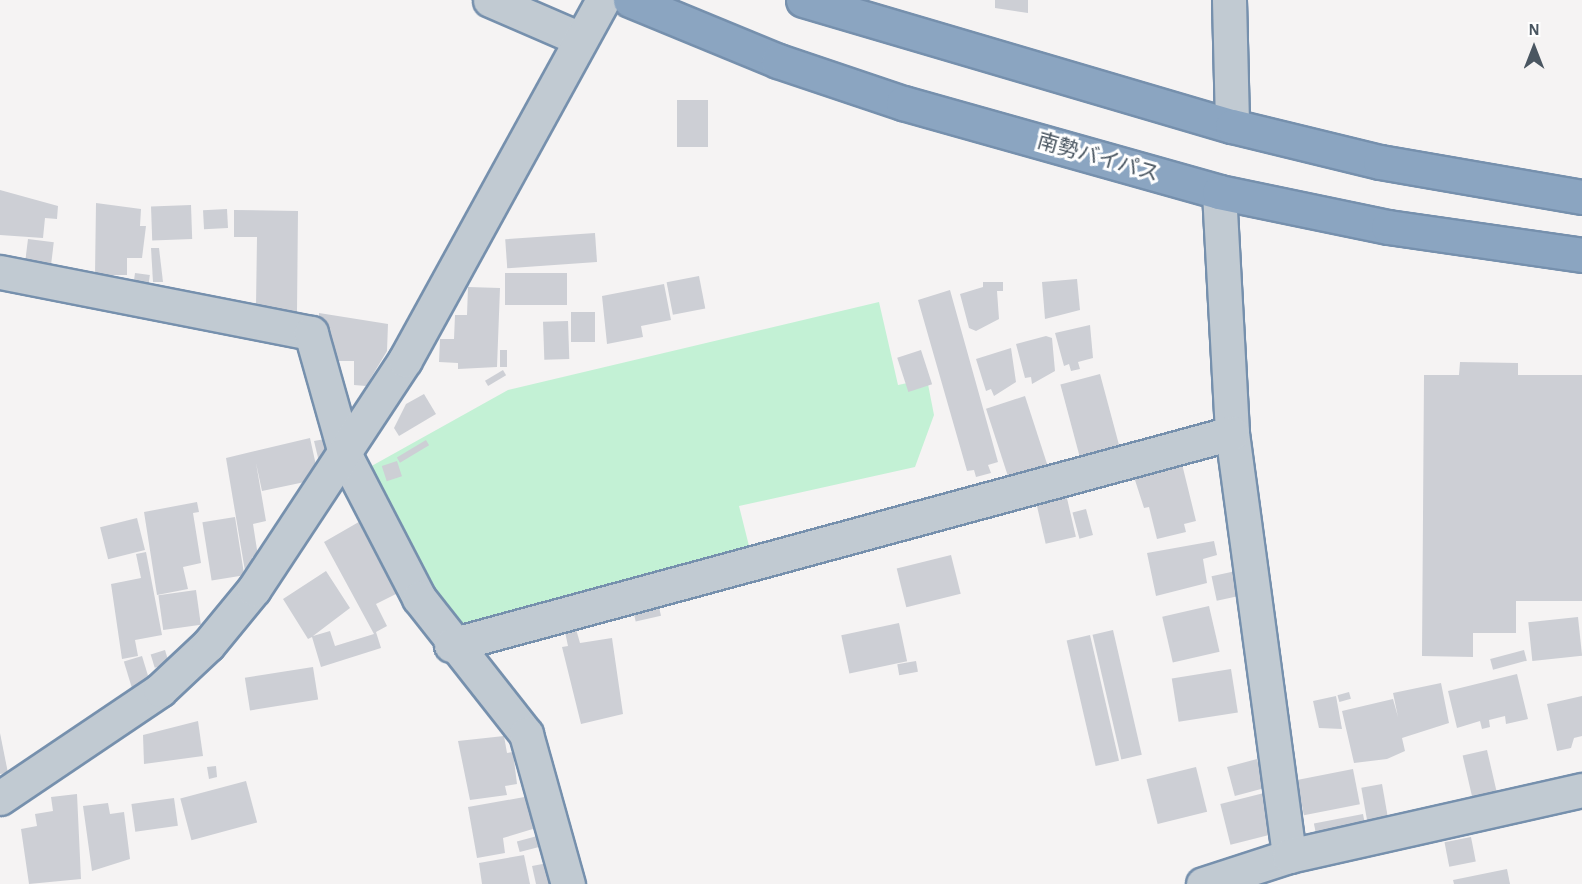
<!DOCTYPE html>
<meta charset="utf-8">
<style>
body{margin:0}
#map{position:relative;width:1582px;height:884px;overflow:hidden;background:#f5f3f3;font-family:"Alegreya Sans","Noto Sans JP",sans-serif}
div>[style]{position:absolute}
.green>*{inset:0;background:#c3f1d5}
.building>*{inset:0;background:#cdcfd5;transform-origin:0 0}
.roads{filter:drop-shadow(2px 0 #7690ad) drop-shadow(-2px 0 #7690ad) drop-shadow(0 2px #7690ad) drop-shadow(0 -2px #7690ad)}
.minor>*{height:33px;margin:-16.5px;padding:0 16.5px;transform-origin:16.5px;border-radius:16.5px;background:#c1cad2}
.highway>*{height:33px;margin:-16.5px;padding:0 16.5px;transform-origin:16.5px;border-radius:16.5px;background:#8ba5c1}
span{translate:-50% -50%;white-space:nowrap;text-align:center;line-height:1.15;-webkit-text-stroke:6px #fff;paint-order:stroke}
.street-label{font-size:21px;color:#4a5661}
.north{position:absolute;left:1504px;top:18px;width:60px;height:60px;-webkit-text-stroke:4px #fff;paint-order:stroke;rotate:0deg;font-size:16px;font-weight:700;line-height:24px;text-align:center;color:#4a5661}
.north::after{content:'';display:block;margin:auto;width:21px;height:27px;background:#4a5661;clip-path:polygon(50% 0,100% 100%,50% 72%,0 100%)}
</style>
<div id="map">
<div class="green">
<i style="clip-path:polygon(879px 302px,898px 385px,927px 379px,934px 415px,915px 467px,739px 506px,750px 550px,466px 631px,446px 619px,368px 468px,508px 390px)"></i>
</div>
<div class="building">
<i style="clip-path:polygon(995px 0,1028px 0,1028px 13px,995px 8px)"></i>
<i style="left:677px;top:100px;width:31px;height:47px"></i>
<i style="clip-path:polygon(0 190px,58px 206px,57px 219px,45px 218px,43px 238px,0 235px)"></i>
<i style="clip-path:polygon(96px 203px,141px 209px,140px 226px,146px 226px,142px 258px,127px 258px,127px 275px,95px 275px)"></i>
<i style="left:191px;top:205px;width:34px;height:40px;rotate:88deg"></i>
<i style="left:227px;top:209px;width:19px;height:24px;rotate:87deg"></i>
<i style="clip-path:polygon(234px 210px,298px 211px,297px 312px,256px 307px,257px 237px,234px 237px)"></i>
<i style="left:595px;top:233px;width:29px;height:90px;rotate:86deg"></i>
<i style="left:28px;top:239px;width:26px;height:26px;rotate:7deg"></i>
<i style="clip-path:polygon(151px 248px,159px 248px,163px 282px,153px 282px)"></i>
<i style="left:135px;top:273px;width:15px;height:10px;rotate:8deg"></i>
<i style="left:505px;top:273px;width:62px;height:32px"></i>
<i style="left:699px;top:276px;width:33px;height:33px;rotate:79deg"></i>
<i style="clip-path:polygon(1077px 279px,1080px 310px,1045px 319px,1042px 282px)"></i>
<i style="clip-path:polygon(983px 282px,1003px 282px,1003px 291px,997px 291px,999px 319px,976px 331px,969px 328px,960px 294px,983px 287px)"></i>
<i style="clip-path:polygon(664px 284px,671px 320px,641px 326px,643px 337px,607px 344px,602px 296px)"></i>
<i style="clip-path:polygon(468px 287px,500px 288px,497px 367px,458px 369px,458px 363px,439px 362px,440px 339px,454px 339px,455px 315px,467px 315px)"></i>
<i style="clip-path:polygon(950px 290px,998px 462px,988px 465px,991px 473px,976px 477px,974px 470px,967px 471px,918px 300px)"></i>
<i style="left:571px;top:312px;width:24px;height:30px"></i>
<i style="clip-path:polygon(319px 313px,388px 324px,387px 351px,366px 386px,354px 385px,354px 361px,334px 361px,330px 328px,319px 328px)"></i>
<i style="left:568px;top:321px;width:38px;height:25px;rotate:88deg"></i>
<i style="clip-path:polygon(1090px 325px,1093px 358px,1078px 362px,1080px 369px,1071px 371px,1069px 364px,1064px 366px,1055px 333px)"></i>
<i style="clip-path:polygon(1046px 336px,1052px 338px,1055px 371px,1032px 384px,1031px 377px,1025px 378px,1016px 344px)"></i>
<i style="clip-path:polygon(1011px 348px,1016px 382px,994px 396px,991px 389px,986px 391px,976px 359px)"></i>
<i style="left:500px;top:350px;width:7px;height:17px"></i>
<i style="left:921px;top:350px;width:36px;height:25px;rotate:72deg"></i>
<i style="clip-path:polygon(1460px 362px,1518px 363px,1518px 375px,1582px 375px,1582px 601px,1516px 601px,1516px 633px,1473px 633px,1473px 657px,1422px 656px,1424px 375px,1459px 375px)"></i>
<i style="left:503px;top:370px;width:6px;height:21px;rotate:59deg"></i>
<i style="left:1100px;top:374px;width:79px;height:41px;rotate:75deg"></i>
<i style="clip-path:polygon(424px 394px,436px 414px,399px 436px,394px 428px,406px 404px)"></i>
<i style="left:1025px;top:396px;width:78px;height:41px;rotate:72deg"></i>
<i style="clip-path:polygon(310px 438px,319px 479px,262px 491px,256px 463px,266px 521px,253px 524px,258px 556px,252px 557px,254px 569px,245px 571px,226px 458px)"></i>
<i style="clip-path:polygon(325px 439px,329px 464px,320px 466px,314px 441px)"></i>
<i style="left:426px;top:440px;width:6px;height:34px;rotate:59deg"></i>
<i style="left:397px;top:461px;width:16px;height:16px;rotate:72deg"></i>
<i style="clip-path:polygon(1182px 464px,1196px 521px,1184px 524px,1186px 532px,1157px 539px,1149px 507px,1144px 508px,1134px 477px)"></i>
<i style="left:1066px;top:494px;width:44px;height:31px;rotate:77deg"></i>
<i style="clip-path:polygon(197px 502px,199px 512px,193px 513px,201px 563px,183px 567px,188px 589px,157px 595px,144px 512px)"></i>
<i style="left:1086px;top:509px;width:27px;height:14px;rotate:75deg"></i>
<i style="left:235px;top:517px;width:59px;height:33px;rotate:81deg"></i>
<i style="left:137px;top:518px;width:33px;height:38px;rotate:76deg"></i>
<i style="clip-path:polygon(364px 519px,400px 592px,376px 604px,387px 626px,376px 632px,381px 648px,321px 667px,312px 637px,308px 639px,283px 599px,326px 571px,350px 608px,313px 636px,330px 631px,335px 646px,374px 634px,324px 542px)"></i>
<i style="clip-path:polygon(1214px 541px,1217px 555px,1203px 559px,1207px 583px,1156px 596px,1147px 553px)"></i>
<i style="clip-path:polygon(146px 552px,162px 635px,135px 640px,138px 656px,122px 659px,111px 584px,141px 578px,136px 554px)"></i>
<i style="left:951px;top:555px;width:40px;height:56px;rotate:76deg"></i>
<i style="left:1236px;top:571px;width:25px;height:25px;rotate:78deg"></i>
<i style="left:196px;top:590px;width:35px;height:38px;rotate:82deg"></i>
<i style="left:1209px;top:606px;width:47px;height:48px;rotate:77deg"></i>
<i style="left:659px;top:607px;width:9px;height:26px;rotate:77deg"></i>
<i style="left:1578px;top:617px;width:39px;height:50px;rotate:84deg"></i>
<i style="left:899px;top:623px;width:39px;height:59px;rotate:78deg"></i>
<i style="clip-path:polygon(576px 629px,580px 643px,612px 638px,623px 714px,581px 724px,562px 647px,568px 646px,565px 632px)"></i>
<i style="left:1113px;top:630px;width:128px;height:21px;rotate:77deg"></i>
<i style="left:1090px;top:635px;width:129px;height:24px;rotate:77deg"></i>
<i style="left:165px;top:650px;width:14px;height:15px;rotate:73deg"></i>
<i style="left:1524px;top:650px;width:11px;height:35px;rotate:75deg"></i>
<i style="left:142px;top:656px;width:28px;height:19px;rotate:73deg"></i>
<i style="left:916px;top:661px;width:11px;height:19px;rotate:80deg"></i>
<i style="left:313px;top:667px;width:33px;height:69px;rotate:81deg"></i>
<i style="left:1231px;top:669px;width:44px;height:60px;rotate:81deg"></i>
<i style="clip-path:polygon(1517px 674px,1528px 719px,1506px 724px,1505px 716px,1489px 720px,1490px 727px,1482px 729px,1480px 721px,1457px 728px,1448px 691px)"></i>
<i style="clip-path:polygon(1441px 683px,1449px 723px,1402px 738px,1405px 751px,1387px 759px,1354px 763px,1342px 711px,1393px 699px,1398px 717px,1393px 693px)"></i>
<i style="left:1349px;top:692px;width:7px;height:12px;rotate:74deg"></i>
<i style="clip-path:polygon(1336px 696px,1342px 729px,1319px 728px,1313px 701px)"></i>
<i style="clip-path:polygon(1582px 696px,1582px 736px,1574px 738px,1571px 748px,1557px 751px,1547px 704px)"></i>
<i style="clip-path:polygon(198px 721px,203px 756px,144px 764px,143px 735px)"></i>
<i style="clip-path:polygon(0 733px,8px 773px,0 774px)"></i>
<i style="clip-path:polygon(504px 736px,507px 753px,513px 752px,517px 784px,505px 786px,507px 795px,470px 800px,458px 741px)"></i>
<i style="left:1487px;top:750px;width:47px;height:25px;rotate:77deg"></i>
<i style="left:1257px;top:759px;width:30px;height:31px;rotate:75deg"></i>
<i style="clip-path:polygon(216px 766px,217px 777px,209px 779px,207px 767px)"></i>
<i style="left:1196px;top:767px;width:46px;height:51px;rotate:76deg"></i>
<i style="left:1353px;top:769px;width:36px;height:57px;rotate:79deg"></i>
<i style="left:246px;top:781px;width:43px;height:68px;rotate:75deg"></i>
<i style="left:1382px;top:784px;width:40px;height:21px;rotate:80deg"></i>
<i style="left:1264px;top:793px;width:42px;height:45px;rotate:76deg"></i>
<i style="clip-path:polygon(77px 794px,81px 879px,29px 884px,21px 829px,37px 826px,35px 814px,53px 811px,51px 797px)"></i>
<i style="clip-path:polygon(530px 796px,536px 828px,503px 838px,505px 853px,477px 858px,468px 807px)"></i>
<i style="left:174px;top:798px;width:28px;height:43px;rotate:82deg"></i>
<i style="clip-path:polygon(108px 803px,110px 814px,124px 812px,130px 859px,92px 871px,83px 806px)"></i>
<i style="left:1363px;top:814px;width:15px;height:50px;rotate:79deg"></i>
<i style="left:541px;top:835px;width:11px;height:25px;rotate:75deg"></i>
<i style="left:1471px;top:837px;width:25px;height:27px;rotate:79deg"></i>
<i style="clip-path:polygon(524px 855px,530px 884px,482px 884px,479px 863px)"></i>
<i style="clip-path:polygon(553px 862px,557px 884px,536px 884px,532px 866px)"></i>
<i style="clip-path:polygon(1507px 869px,1510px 884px,1454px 884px,1453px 880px)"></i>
</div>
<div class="roads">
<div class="minor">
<i style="left:490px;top:0;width:98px;rotate:23.4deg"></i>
<i style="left:1229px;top:0;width:126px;rotate:88.6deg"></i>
<i style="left:1219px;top:192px;width:241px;rotate:86.9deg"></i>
<i style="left:1232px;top:433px;width:427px;rotate:82.3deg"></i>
<i style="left:0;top:272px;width:317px;rotate:11.1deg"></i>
<i style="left:311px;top:333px;width:129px;rotate:74.2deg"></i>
<i style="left:346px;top:457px;width:159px;rotate:62.6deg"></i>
<i style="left:419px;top:598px;width:173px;rotate:51.8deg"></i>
<i style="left:526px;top:734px;width:156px;rotate:74.4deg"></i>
<i style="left:451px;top:645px;width:809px;rotate:-15.19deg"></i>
<i style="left:0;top:798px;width:193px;rotate:-34deg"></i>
<i style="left:160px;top:690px;width:66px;rotate:-43.2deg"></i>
<i style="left:208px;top:645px;width:72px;rotate:-50.6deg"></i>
<i style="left:254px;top:589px;width:274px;rotate:-56.6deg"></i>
<i style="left:405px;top:360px;width:411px;rotate:-61.2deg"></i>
<i style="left:1203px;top:884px;width:90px;rotate:-18deg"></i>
<i style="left:1289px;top:856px;width:300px;rotate:-12.7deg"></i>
</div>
<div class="highway">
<i style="left:630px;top:0;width:160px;rotate:22.4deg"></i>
<i style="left:778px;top:61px;width:132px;rotate:18.6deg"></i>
<i style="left:903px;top:103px;width:328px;rotate:15.7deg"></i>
<i style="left:1219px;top:192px;width:173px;rotate:11.7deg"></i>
<i style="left:1388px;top:227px;width:196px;rotate:8.2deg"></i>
<i style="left:803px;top:0;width:447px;rotate:16.4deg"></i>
<i style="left:1232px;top:126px;width:152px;rotate:13.7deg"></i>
<i style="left:1380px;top:162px;width:205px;rotate:9.8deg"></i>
</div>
</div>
<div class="street-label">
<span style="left:1098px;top:158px;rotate:16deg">南勢バイパス</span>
</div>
<div class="north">N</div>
</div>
